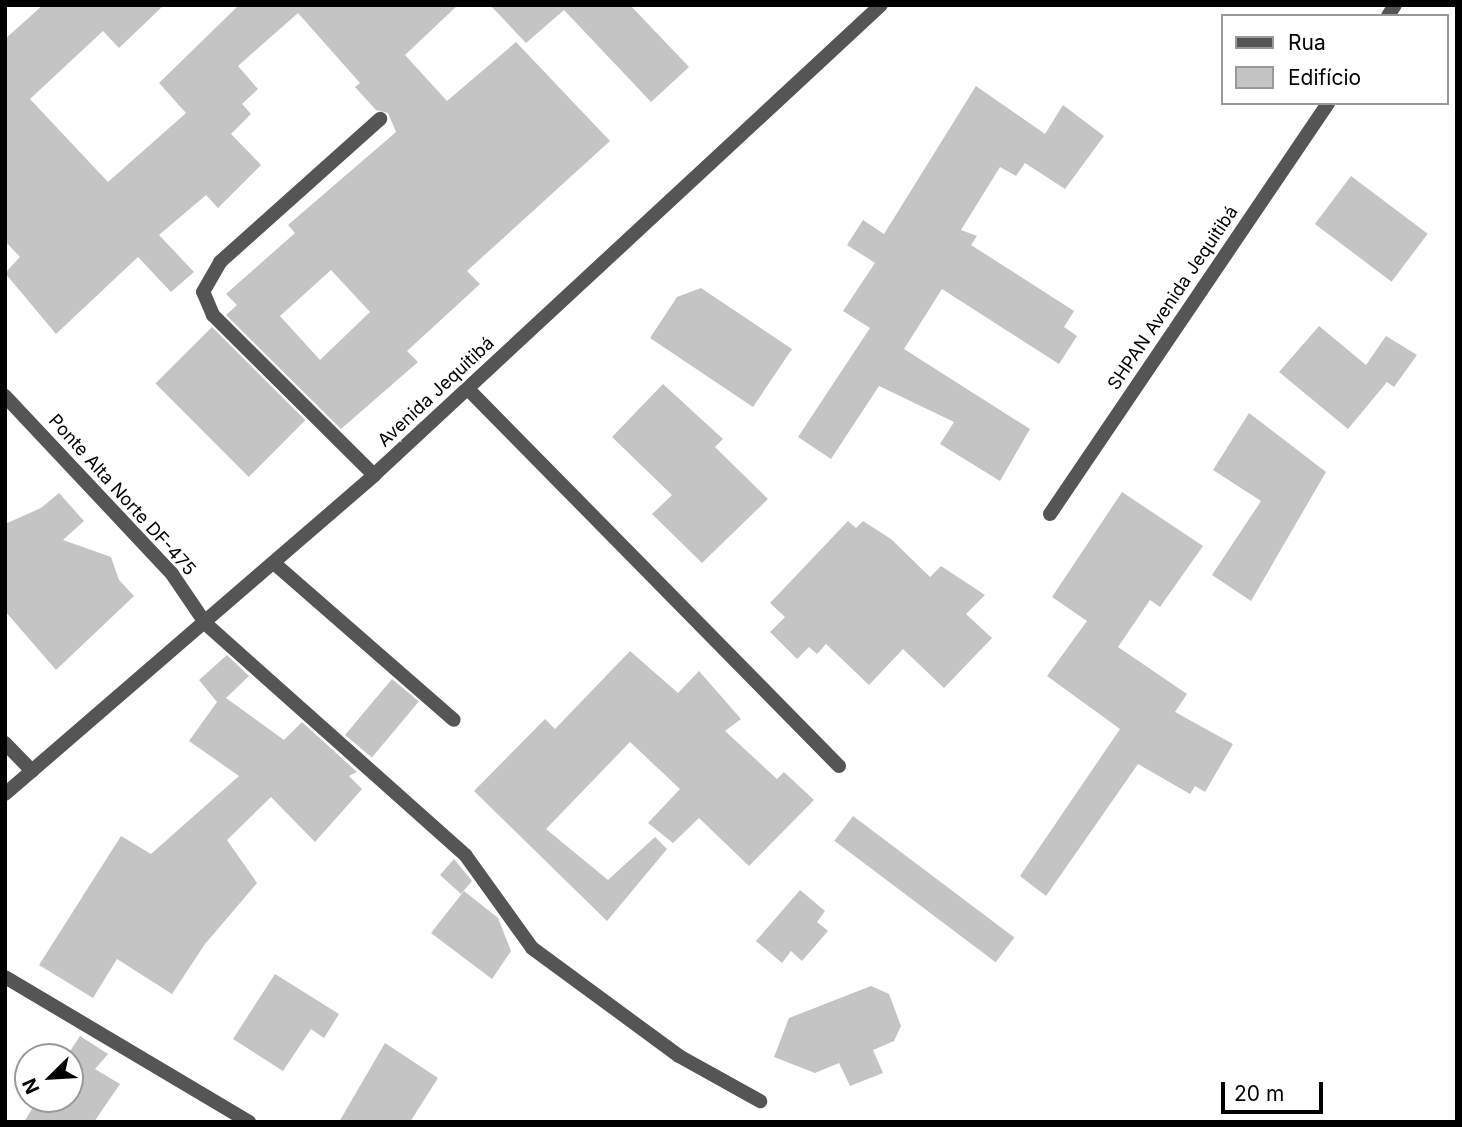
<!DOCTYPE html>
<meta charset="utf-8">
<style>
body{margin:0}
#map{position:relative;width:1462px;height:1127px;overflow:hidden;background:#fff;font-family:Inter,sans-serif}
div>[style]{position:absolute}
.building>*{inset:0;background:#c4c4c4;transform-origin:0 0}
.lane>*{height:14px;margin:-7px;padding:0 7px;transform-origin:7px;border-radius:7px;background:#555}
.street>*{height:14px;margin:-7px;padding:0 7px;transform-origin:7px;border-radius:7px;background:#555}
span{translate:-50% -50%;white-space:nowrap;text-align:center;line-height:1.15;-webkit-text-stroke:5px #fff;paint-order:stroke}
.street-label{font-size:18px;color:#000}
.frame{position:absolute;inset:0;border:7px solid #000;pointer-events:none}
.legend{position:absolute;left:1221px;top:14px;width:228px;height:91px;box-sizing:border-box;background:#fff;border:2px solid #999;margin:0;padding:9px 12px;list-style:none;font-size:21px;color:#000}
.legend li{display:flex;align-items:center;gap:14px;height:35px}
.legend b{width:35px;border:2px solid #999}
.north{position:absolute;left:14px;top:1043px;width:70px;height:70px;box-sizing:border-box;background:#fff;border:2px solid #999;border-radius:50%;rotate:246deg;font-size:19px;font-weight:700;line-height:28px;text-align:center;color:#000}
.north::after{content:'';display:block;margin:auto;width:24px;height:32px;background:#000;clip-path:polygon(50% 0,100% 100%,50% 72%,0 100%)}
.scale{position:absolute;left:1221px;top:1082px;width:102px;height:32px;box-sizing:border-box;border:4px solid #000;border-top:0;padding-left:9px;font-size:21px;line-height:24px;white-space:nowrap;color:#000;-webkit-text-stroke:5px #fff;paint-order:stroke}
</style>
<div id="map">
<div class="building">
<i style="clip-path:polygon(evenodd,43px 5px,164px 5px,119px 48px,103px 31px,30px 99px,108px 182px,186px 113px,159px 83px,239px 5px,458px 5px,405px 55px,447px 101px,516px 42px,610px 141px,467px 271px,480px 284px,407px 351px,418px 362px,341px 429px,226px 315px,237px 305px,226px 294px,295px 233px,288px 225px,396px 132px,388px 113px,376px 110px,355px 87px,360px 83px,298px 13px,238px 66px,258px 89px,242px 104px,251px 114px,231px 134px,261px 165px,218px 208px,206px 195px,159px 235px,194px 272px,171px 292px,138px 257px,56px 334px,5px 273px,20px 257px,5px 241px,5px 39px,43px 5px,331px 270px,370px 312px,320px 360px,280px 316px,331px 270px)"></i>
<i style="clip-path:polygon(490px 5px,630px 5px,689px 67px,651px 102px,564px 10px,526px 43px)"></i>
<i style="clip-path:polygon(976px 86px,1045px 134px,1063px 105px,1104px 136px,1065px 189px,1025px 163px,1016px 176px,1000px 167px,961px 230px,977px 236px,971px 245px,1074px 311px,1064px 327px,1077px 336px,1059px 364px,942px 289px,904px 349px,1030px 429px,1000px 481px,940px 444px,954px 422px,879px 386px,831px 459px,798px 437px,870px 328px,843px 311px,875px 263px,847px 245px,863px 220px,884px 234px)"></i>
<i style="left:1351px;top:176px;width:96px;height:60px;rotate:37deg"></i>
<i style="clip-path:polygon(701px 288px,792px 349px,753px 407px,650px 338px,677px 297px)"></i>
<i style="clip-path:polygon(1319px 326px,1366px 365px,1386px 336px,1417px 355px,1394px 387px,1387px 382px,1348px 429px,1279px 372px)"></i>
<i style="left:212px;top:327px;width:132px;height:80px;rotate:45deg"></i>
<i style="clip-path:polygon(663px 384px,723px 439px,715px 447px,768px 499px,702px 563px,652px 514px,672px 495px,612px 437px)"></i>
<i style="clip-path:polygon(1249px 413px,1326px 472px,1251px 601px,1212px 575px,1261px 501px,1213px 470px)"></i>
<i style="clip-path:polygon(1122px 492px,1203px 546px,1160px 607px,1150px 600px,1118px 647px,1187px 694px,1175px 712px,1233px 744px,1205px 792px,1195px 786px,1190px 794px,1138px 764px,1046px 896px,1020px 876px,1120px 729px,1047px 676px,1087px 621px,1052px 597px)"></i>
<i style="clip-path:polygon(59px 493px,84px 521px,63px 540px,111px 557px,119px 580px,134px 596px,56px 670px,5px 611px,5px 524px,41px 508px)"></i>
<i style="clip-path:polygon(848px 521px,856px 528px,863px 521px,891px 539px,930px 577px,941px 566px,985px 595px,966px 614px,992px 638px,944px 688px,903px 649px,869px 685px,826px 644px,817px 654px,809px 647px,797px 659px,770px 632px,785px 617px,770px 603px)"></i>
<i style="clip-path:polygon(630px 651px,678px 693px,699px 671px,741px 719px,725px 731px,777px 779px,784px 772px,814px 800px,749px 866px,699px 818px,673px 843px,648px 823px,680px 789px,630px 742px,546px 829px,608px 880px,655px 837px,667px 849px,607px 921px,474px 791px,545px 719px,555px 729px)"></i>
<i style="clip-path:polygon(227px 655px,249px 676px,226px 698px,284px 740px,302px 722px,357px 772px,349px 776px,362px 789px,315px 842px,271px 797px,227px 840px,257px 883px,205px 944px,172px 994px,117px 959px,93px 998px,39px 965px,121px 836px,151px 854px,239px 776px,189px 741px,217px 702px,199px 680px)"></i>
<i style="left:392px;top:679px;width:35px;height:73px;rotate:40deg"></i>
<i style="left:853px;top:816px;width:202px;height:31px;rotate:37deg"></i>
<i style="clip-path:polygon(454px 859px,472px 881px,461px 894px,440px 875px)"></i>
<i style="clip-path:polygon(800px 890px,825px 911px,817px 922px,828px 931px,802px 961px,791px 951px,782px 963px,756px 941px)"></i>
<i style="clip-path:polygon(464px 891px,498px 918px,511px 951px,492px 979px,431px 933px)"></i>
<i style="clip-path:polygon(275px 974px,339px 1014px,324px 1038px,311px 1029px,283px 1071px,233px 1039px)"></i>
<i style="clip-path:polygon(871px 986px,889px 994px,901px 1026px,894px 1041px,873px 1050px,883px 1073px,850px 1086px,839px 1063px,815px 1073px,774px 1057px,789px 1018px)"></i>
<i style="clip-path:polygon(80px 1036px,108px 1054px,95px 1069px,120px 1084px,94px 1122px,24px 1122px,38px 1099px,70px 1099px,66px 1057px)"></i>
<i style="clip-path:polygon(385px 1043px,438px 1078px,410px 1122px,339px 1122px)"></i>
</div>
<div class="lane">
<i style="left:275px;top:564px;width:237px;rotate:41.1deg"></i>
<i style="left:206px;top:624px;width:348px;rotate:41.7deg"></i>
<i style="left:466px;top:856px;width:113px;rotate:54.3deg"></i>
<i style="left:532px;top:948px;width:182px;rotate:36.3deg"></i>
<i style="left:679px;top:1056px;width:93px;rotate:29.1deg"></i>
</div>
<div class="street">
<i style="left:1388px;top:16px;width:13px;rotate:-58deg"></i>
<i style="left:468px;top:389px;width:529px;rotate:45.46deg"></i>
<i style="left:5px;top:396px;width:244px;rotate:46.8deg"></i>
<i style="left:172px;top:574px;width:60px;rotate:55.8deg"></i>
<i style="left:374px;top:475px;width:227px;rotate:-135.2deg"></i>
<i style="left:213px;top:315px;width:25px;rotate:-113deg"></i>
<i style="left:203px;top:292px;width:34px;rotate:-60deg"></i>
<i style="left:220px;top:262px;width:215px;rotate:-41.8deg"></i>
<i style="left:1050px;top:514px;width:496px;rotate:-55.9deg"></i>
<i style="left:5px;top:743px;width:39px;rotate:46deg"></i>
<i style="left:5px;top:794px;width:488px;rotate:-40.8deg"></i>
<i style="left:374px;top:475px;width:691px;rotate:-42.83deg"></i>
<i style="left:5px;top:977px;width:284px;rotate:30.7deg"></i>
</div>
<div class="street-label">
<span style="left:1173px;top:298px;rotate:-56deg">SHPAN Avenida Jequitibá</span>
<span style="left:436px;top:392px;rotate:-43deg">Avenida Jequitibá</span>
<span style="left:122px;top:495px;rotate:48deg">Ponte Alta Norte DF-475</span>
</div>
<div class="frame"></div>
<ul class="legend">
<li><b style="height:9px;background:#555"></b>Rua</li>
<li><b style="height:19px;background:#c4c4c4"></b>Edifício</li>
</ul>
<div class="north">N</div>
<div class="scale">20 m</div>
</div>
